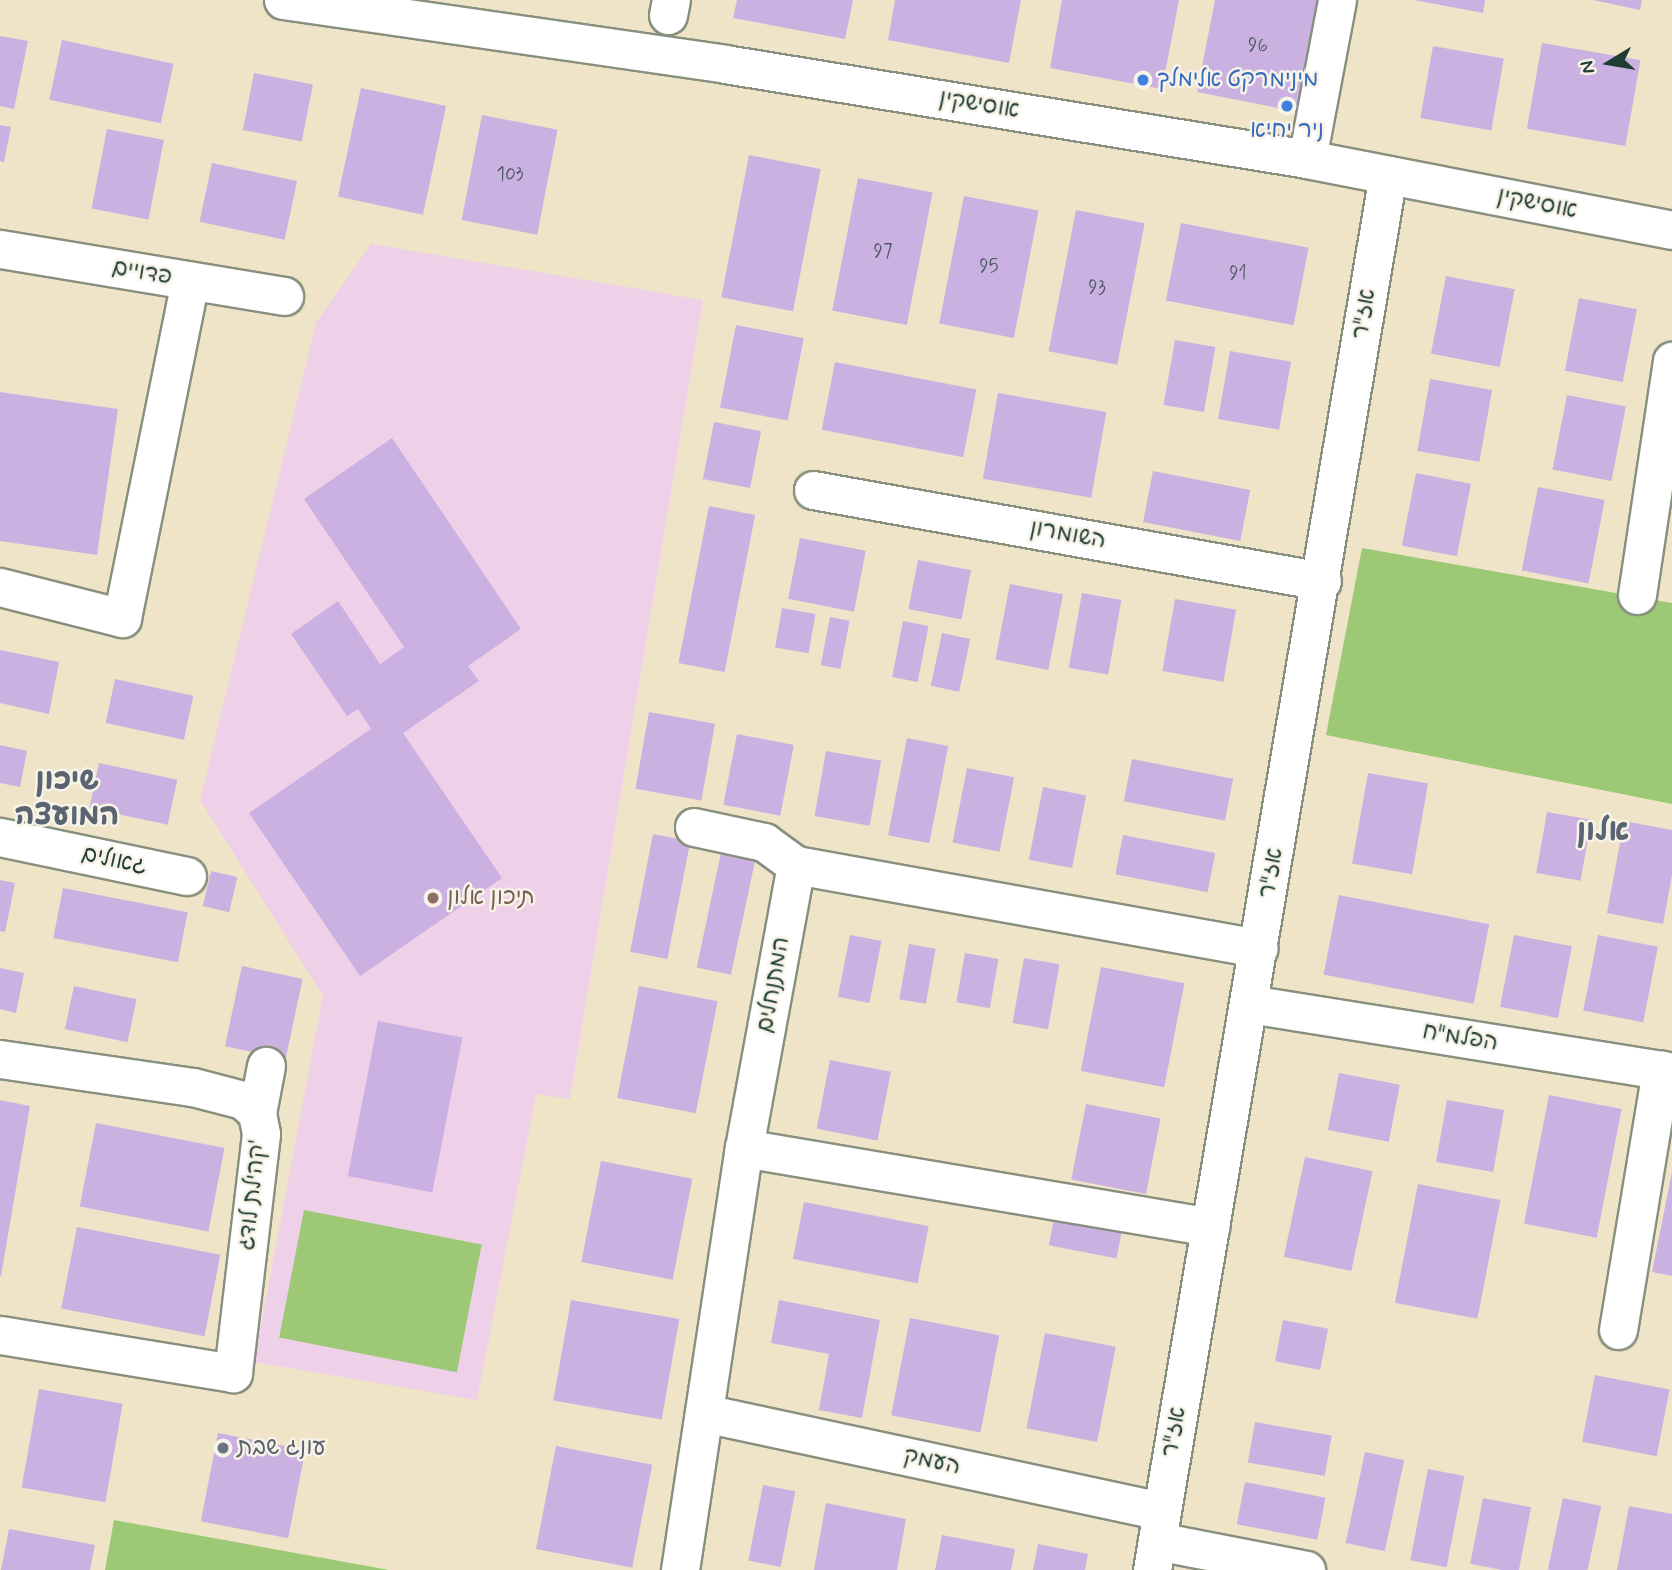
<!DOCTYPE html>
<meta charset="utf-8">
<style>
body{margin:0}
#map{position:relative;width:1672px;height:1570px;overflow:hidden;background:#efe4c7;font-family:Mynerve,"Playpen Sans Hebrew",sans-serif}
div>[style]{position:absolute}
.built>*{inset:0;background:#eed0e8}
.green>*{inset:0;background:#9dc875;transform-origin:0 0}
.building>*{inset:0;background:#cbb0e2;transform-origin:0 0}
.roads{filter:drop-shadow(2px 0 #87907e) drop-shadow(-2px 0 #87907e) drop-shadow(0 2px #87907e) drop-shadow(0 -2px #87907e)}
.minor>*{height:37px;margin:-18.5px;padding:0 18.5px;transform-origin:18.5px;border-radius:18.5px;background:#fff}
.dots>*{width:19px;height:19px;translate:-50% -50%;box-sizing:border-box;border:4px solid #f7f3e8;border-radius:50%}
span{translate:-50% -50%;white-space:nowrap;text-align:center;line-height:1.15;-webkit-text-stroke:5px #f7f3e8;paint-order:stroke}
.number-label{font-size:19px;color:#4a5a60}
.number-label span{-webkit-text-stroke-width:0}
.shop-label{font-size:23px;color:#366cbe}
.left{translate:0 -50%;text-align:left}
.street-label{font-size:23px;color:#1f3d34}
.education-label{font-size:23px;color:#785e54}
.worship-label{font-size:23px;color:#5b616d}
.district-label{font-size:30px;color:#5b6571;font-weight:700}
.north{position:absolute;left:1574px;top:28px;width:70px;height:70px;-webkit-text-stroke:5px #f7f3e8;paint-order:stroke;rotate:259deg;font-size:19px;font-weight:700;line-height:28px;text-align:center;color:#1f3d34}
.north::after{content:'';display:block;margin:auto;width:24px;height:32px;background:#1f3d34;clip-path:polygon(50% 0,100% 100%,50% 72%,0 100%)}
</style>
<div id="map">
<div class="built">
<i style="clip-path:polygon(371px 244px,703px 300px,570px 1099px,536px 1094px,477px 1400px,254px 1362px,323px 996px,200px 800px,316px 323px)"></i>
</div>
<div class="green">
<i style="clip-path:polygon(1362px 548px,1672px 603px,1672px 804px,1326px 735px)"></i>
<i style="left:304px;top:1210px;width:181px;height:130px;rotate:11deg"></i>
<i style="clip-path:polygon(114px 1520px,389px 1570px,105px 1570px)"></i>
</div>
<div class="building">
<i style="clip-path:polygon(737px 0,853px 0,845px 39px,733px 18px)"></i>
<i style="clip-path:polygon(895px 0,1021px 0,1009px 63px,888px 40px)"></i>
<i style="clip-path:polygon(1062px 0,1179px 0,1162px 89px,1050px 68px)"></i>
<i style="clip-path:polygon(1215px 0,1319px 0,1298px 112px,1197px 92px)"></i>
<i style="clip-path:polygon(1414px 0,1485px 0,1483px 13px)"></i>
<i style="clip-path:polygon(1593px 0,1642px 0,1640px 10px)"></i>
<i style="clip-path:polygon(0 36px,28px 41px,14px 109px,0 106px)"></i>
<i style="left:62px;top:40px;width:114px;height:61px;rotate:12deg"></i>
<i style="left:1542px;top:43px;width:100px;height:87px;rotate:10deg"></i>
<i style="left:1433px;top:46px;width:72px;height:73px;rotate:10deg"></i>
<i style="left:254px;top:73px;width:60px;height:58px;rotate:11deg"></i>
<i style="left:361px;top:88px;width:87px;height:111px;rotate:12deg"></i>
<i style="left:482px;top:115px;width:77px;height:107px;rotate:11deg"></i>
<i style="clip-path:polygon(0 125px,11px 127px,4px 162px,0 161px)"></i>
<i style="left:107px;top:129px;width:58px;height:81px;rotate:11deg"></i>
<i style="left:749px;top:155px;width:73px;height:145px;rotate:11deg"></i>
<i style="left:212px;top:163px;width:87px;height:60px;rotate:12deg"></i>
<i style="left:858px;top:178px;width:76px;height:135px;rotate:11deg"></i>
<i style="left:964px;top:196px;width:76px;height:130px;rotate:11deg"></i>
<i style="left:1076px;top:210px;width:70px;height:144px;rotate:11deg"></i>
<i style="left:1181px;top:223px;width:130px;height:79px;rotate:11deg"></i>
<i style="left:1446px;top:276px;width:70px;height:79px;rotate:11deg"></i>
<i style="left:1579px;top:298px;width:59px;height:74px;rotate:11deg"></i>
<i style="left:736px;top:325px;width:69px;height:84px;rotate:11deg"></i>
<i style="left:1175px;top:340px;width:41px;height:66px;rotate:10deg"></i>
<i style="left:1230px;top:351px;width:62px;height:69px;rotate:10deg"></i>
<i style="left:835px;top:362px;width:144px;height:69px;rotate:11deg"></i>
<i style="left:1430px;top:379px;width:63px;height:73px;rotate:10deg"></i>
<i style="clip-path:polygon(0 392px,118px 409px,97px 555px,0 541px)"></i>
<i style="left:998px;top:393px;width:110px;height:87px;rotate:10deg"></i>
<i style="left:1567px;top:395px;width:60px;height:76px;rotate:11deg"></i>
<i style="left:714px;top:422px;width:48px;height:58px;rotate:11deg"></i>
<i style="clip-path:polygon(392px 438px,521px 629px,468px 666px,479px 681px,403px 733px,502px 878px,360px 976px,249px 813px,371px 729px,358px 709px,347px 716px,291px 634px,338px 601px,380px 664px,404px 647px,304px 499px)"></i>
<i style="left:1153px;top:471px;width:99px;height:52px;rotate:11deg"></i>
<i style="left:1416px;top:473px;width:56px;height:74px;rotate:11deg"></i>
<i style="left:1538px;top:487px;width:68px;height:85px;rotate:11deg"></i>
<i style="left:709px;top:506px;width:47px;height:160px;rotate:11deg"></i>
<i style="left:800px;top:538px;width:67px;height:62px;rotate:11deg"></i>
<i style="left:918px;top:560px;width:54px;height:50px;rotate:11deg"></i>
<i style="left:1010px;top:584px;width:54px;height:77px;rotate:11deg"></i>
<i style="left:1082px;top:593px;width:40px;height:76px;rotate:10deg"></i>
<i style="left:1175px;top:599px;width:62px;height:73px;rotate:10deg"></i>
<i style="left:782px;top:608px;width:34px;height:40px;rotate:10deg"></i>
<i style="left:830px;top:617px;width:20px;height:49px;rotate:11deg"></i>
<i style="left:903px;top:621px;width:26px;height:57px;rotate:11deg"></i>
<i style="left:942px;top:633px;width:29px;height:54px;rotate:12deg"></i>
<i style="clip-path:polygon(0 650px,59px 662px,49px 714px,0 703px)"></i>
<i style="left:115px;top:679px;width:80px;height:45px;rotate:12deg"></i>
<i style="left:649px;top:712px;width:67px;height:78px;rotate:10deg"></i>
<i style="left:737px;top:734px;width:58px;height:72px;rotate:11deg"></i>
<i style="left:907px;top:738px;width:42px;height:99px;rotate:11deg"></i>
<i style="clip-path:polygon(0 745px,27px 751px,20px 787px,0 783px)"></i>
<i style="left:826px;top:751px;width:56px;height:66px;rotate:10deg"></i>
<i style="left:1132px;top:759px;width:103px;height:43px;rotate:11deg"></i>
<i style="left:99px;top:763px;width:80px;height:46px;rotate:12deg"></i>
<i style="left:967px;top:768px;width:48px;height:76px;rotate:11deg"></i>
<i style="left:1368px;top:773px;width:61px;height:92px;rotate:10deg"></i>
<i style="left:1043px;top:787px;width:44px;height:74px;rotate:11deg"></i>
<i style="left:1547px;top:812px;width:45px;height:62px;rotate:10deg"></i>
<i style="clip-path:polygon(1624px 821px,1672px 830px,1672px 875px,1663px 924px,1607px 913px)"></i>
<i style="left:653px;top:834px;width:38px;height:120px;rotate:11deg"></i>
<i style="left:1123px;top:835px;width:94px;height:40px;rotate:11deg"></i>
<i style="left:721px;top:853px;width:35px;height:117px;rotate:12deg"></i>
<i style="left:211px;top:871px;width:27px;height:36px;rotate:13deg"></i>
<i style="clip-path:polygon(0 880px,15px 883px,5px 932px,0 931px)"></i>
<i style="left:63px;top:888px;width:127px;height:51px;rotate:11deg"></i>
<i style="left:1339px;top:895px;width:153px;height:81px;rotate:11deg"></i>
<i style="left:850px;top:935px;width:32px;height:63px;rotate:11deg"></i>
<i style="left:1514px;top:935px;width:59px;height:73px;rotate:11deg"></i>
<i style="left:1598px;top:935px;width:61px;height:77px;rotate:11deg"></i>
<i style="left:909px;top:944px;width:27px;height:56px;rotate:10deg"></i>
<i style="left:965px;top:953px;width:34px;height:50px;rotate:10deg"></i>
<i style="left:1024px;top:958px;width:36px;height:66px;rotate:10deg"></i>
<i style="left:242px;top:966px;width:62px;height:82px;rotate:12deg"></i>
<i style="left:1101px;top:967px;width:85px;height:106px;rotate:11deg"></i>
<i style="clip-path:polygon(0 968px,24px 973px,16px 1013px,0 1009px)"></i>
<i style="left:74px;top:986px;width:64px;height:44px;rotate:12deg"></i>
<i style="left:639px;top:986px;width:80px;height:114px;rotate:11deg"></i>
<i style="left:378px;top:1021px;width:86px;height:158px;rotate:11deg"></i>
<i style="left:830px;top:1060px;width:62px;height:70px;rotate:11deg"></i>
<i style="left:1339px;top:1073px;width:62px;height:58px;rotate:11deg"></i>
<i style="left:1549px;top:1095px;width:74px;height:131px;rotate:11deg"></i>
<i style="clip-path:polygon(0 1100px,30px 1106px,1px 1276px,0 1276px)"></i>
<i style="left:1447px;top:1100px;width:58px;height:63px;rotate:10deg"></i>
<i style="left:1086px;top:1104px;width:76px;height:77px;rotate:11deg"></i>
<i style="left:96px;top:1123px;width:131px;height:85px;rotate:11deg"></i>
<i style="left:1305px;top:1157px;width:69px;height:102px;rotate:12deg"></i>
<i style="left:601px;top:1161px;width:93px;height:103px;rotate:11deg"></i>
<i style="clip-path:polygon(1672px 1172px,1672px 1276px,1652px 1272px)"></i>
<i style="left:1418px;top:1184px;width:84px;height:121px;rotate:11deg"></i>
<i style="left:804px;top:1202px;width:127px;height:58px;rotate:11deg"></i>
<i style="left:1057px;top:1203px;width:69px;height:43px;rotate:11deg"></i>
<i style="left:77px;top:1227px;width:146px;height:83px;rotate:11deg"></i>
<i style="left:571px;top:1300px;width:110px;height:102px;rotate:10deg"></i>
<i style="clip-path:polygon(779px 1300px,880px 1320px,862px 1418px,819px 1410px,829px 1354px,771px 1343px)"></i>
<i style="left:910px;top:1318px;width:91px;height:99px;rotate:11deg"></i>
<i style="left:1283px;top:1320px;width:46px;height:42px;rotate:11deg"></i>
<i style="left:1045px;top:1333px;width:72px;height:97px;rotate:11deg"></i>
<i style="left:1595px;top:1375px;width:76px;height:68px;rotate:11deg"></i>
<i style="left:39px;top:1389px;width:85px;height:100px;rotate:10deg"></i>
<i style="left:1255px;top:1422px;width:78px;height:41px;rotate:10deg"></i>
<i style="left:218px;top:1433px;width:89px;height:90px;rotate:11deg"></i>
<i style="left:556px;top:1446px;width:98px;height:105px;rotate:11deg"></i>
<i style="left:1365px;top:1452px;width:40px;height:93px;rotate:12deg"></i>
<i style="left:1428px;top:1469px;width:37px;height:93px;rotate:11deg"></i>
<i style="left:1245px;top:1482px;width:82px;height:43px;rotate:11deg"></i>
<i style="left:763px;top:1485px;width:33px;height:77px;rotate:11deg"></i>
<i style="left:1483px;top:1498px;width:49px;height:67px;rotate:11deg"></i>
<i style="left:1563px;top:1498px;width:39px;height:73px;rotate:12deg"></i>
<i style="clip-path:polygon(826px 1503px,906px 1519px,897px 1570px,814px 1570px)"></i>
<i style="clip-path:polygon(1629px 1506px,1672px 1514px,1672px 1570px,1617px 1570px)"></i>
<i style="clip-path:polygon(9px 1529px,95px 1545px,90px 1570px,1px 1570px)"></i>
<i style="clip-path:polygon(942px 1535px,1015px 1549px,1011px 1570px,935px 1570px)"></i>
<i style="clip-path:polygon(1038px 1544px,1088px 1554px,1085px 1570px,1033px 1570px)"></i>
</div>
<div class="roads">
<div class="minor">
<i style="left:283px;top:0;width:447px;rotate:8.2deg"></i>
<i style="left:725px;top:64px;width:590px;rotate:9.27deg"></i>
<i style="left:1307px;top:159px;width:372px;rotate:11deg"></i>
<i style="left:668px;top:15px;width:15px;rotate:-79deg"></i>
<i style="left:1307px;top:159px;width:162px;rotate:-79.3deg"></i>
<i style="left:0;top:249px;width:288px;rotate:9.4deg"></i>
<i style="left:813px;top:490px;width:517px;rotate:10.14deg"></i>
<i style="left:0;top:587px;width:126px;rotate:14.3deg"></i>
<i style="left:122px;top:618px;width:344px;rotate:-78.6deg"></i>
<i style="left:1637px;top:595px;width:237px;rotate:-81.5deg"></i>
<i style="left:694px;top:827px;width:72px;rotate:12.1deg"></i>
<i style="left:764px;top:842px;width:39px;rotate:36deg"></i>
<i style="left:0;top:837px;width:191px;rotate:11.8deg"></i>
<i style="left:1249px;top:1004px;width:428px;rotate:9.1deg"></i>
<i style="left:0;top:1059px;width:195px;rotate:8.3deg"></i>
<i style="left:193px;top:1087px;width:52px;rotate:14.6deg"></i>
<i style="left:243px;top:1100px;width:19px;rotate:43deg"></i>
<i style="left:257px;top:1113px;width:21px;rotate:79deg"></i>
<i style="left:261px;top:1134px;width:241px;rotate:96.7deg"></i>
<i style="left:233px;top:1373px;width:236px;rotate:-170.7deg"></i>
<i style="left:257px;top:1113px;width:48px;rotate:-79.2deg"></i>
<i style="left:744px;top:1148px;width:473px;rotate:9.6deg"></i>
<i style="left:1618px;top:1330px;width:264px;rotate:-80.6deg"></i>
<i style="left:704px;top:1413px;width:467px;rotate:12.1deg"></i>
<i style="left:1157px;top:1541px;width:152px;rotate:11deg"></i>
<i style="left:680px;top:1570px;width:427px;rotate:-81.4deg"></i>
<i style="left:744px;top:1148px;width:288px;rotate:-79.6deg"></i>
<i style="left:796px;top:865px;width:470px;rotate:10.2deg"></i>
<i style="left:1152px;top:1570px;width:1415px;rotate:-80.4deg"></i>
</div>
</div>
<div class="dots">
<i style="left:1143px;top:80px;background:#3f7fe0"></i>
<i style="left:1287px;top:106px;background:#3f7fe0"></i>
<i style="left:433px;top:898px;background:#8d6e63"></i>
<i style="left:223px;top:1448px;background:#6b7280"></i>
</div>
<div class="number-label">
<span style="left:1258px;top:46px">96</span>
<span style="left:510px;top:175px">103</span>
<span style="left:883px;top:252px">97</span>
<span style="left:989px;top:267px">95</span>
<span style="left:1238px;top:274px">91</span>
<span style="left:1097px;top:288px">93</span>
</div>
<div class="shop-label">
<span class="left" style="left:1157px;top:80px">מינימרקט אלימלך</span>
<span style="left:1287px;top:131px">ניר יחיא</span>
</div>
<div class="street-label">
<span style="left:979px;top:105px;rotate:9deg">אוסישקין</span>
<span style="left:1537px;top:204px;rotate:11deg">אוסישקין</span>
<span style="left:142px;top:273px;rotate:9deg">פדויים</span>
<span style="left:1365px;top:314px;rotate:-81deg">אז"ר</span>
<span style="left:1068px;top:535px;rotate:10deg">השומרון</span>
<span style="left:114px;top:861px;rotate:12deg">גאולים</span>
<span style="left:1272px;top:873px;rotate:-80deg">אז"ר</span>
<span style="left:774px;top:985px;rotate:-80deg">המתנחלים</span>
<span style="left:1460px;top:1038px;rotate:9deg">הפלמ"ח</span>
<span style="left:253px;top:1195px;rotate:-84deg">קהילת לודג'</span>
<span style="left:1175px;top:1432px;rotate:-80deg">אז"ר</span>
<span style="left:932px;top:1462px;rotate:12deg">העמק</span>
</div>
<div class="education-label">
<span class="left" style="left:447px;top:898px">תיכון אלון</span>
</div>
<div class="worship-label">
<span class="left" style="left:237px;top:1448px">עונג שבת</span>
</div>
<div class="district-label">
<span style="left:67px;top:798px">שיכון<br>המועצה</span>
<span style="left:1603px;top:832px">אלון</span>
</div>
<div class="north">N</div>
</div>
